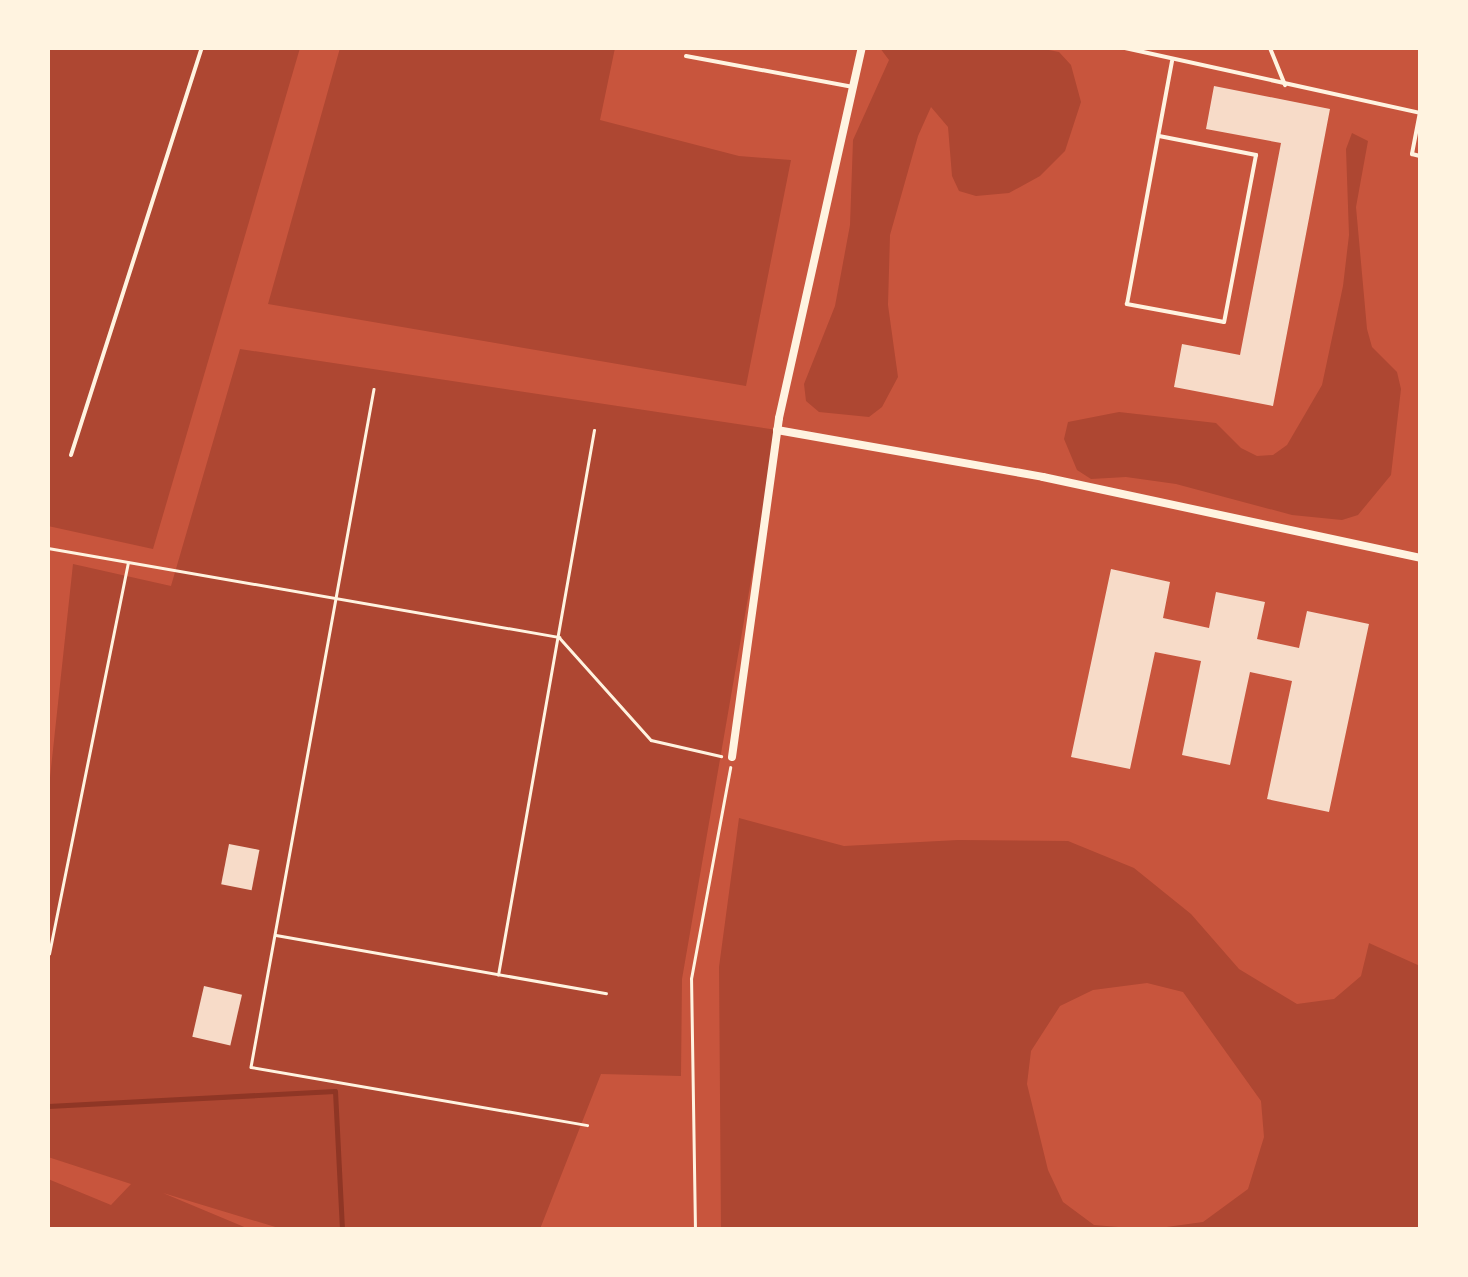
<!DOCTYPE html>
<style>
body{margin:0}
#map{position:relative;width:1468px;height:1277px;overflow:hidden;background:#c8553d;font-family:"Sofia Sans Condensed",sans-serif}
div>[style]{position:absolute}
.green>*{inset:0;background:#ae4732}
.stream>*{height:5px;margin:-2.5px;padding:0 2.5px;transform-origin:2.5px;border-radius:2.5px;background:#8f3625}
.building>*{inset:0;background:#f7dbc8;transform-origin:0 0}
.path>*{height:2.5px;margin:-1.25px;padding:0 1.25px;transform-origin:1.25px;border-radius:1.25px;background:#fff3e0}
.service>*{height:4px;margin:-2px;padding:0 2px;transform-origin:2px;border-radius:2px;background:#fff3e0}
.minor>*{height:8px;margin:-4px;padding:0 4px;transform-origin:4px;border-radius:4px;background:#fff3e0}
span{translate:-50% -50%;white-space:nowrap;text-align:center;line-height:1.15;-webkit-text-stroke:10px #fff3e0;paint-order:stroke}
.frame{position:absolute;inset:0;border:50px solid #fff3e0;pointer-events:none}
</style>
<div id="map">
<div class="green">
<i style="clip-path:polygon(48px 48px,300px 48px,153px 549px,48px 526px)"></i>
<i style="clip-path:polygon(340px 48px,615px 48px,600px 120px,739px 156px,791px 160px,746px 386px,268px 304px)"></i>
<i style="clip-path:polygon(880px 48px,1039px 48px,1059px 52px,1071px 65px,1081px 102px,1065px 151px,1040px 176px,1009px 193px,976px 196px,959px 191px,952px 176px,948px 127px,931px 107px,918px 136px,890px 235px,888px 305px,898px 377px,882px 407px,869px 417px,819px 412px,806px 401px,804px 384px,835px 306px,850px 225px,853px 140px,889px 60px)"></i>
<i style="clip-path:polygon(1352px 133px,1368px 141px,1356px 207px,1367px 329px,1372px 347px,1397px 372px,1401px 389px,1391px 475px,1358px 515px,1342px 520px,1292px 515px,1176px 484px,1126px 477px,1091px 479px,1077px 470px,1064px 439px,1068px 422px,1119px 412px,1216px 423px,1241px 448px,1257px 456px,1273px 455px,1287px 445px,1322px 385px,1343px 286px,1349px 235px,1346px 149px)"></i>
<i style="clip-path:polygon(240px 349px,777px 430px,682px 979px,681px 1076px,601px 1074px,540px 1229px,282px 1229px,163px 1193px,249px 1229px,48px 1229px,48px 1179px,111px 1205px,131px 1184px,48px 1157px,48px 796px,73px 564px,171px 586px)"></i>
<i style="clip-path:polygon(739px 818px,844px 846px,958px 840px,1068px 841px,1134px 868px,1191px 914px,1239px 969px,1297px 1004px,1334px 999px,1361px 976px,1369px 943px,1420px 966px,1420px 1229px,1152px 1229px,1203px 1222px,1248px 1189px,1264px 1137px,1261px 1101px,1183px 992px,1147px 983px,1093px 990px,1060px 1006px,1031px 1051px,1027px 1084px,1048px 1170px,1063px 1202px,1094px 1225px,1143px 1229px,721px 1229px,719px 967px)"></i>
</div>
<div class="stream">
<i style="left:48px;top:1106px;width:287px;rotate:-3deg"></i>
<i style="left:335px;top:1091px;width:139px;rotate:87.1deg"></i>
</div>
<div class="building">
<i style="clip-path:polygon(1214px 86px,1330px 109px,1273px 406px,1174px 387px,1182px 344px,1240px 355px,1281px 143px,1206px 129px)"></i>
<i style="clip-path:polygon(1111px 569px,1170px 582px,1163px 618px,1209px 628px,1216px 592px,1265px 602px,1257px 639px,1299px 648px,1307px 611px,1369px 624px,1329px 812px,1267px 799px,1292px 681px,1250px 672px,1230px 765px,1182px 755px,1201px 661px,1155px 652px,1130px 769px,1071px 757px)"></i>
<i style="left:229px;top:844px;width:31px;height:41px;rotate:11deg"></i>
<i style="left:204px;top:986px;width:39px;height:52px;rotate:13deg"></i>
</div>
<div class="path">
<i style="left:374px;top:389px;width:689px;rotate:100.28deg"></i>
<i style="left:251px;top:1067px;width:341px;rotate:9.8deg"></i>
<i style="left:48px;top:548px;width:519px;rotate:9.88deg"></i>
<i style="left:559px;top:637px;width:138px;rotate:48.2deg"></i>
<i style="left:651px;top:740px;width:72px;rotate:12.9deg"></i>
<i style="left:276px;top:935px;width:335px;rotate:10deg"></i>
<i style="left:49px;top:954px;width:399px;rotate:-78.6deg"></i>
<i style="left:498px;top:975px;width:553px;rotate:-80.01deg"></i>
<i style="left:695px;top:1230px;width:251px;rotate:-90.9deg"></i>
<i style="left:691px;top:979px;width:215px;rotate:-79.5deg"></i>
</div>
<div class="service">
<i style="left:1125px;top:48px;width:302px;rotate:12.4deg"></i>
<i style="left:1270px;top:48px;width:40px;rotate:68deg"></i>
<i style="left:686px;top:56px;width:170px;rotate:10.5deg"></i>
<i style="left:1420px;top:112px;width:43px;rotate:100.8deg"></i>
<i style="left:1412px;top:154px;width:8px;rotate:14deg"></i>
<i style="left:1159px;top:136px;width:99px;rotate:11.1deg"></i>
<i style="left:1256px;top:155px;width:170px;rotate:100.8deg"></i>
<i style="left:1224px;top:322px;width:99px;rotate:-169.5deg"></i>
<i style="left:1127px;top:304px;width:247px;rotate:-79.5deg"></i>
<i style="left:71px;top:455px;width:428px;rotate:-72.2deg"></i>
</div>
<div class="minor">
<i style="left:777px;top:430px;width:270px;rotate:10deg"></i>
<i style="left:1043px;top:477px;width:386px;rotate:12.1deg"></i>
<i style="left:732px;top:757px;width:342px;rotate:-82.1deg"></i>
<i style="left:779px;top:418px;width:379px;rotate:-77.4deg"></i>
</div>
<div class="frame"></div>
</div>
